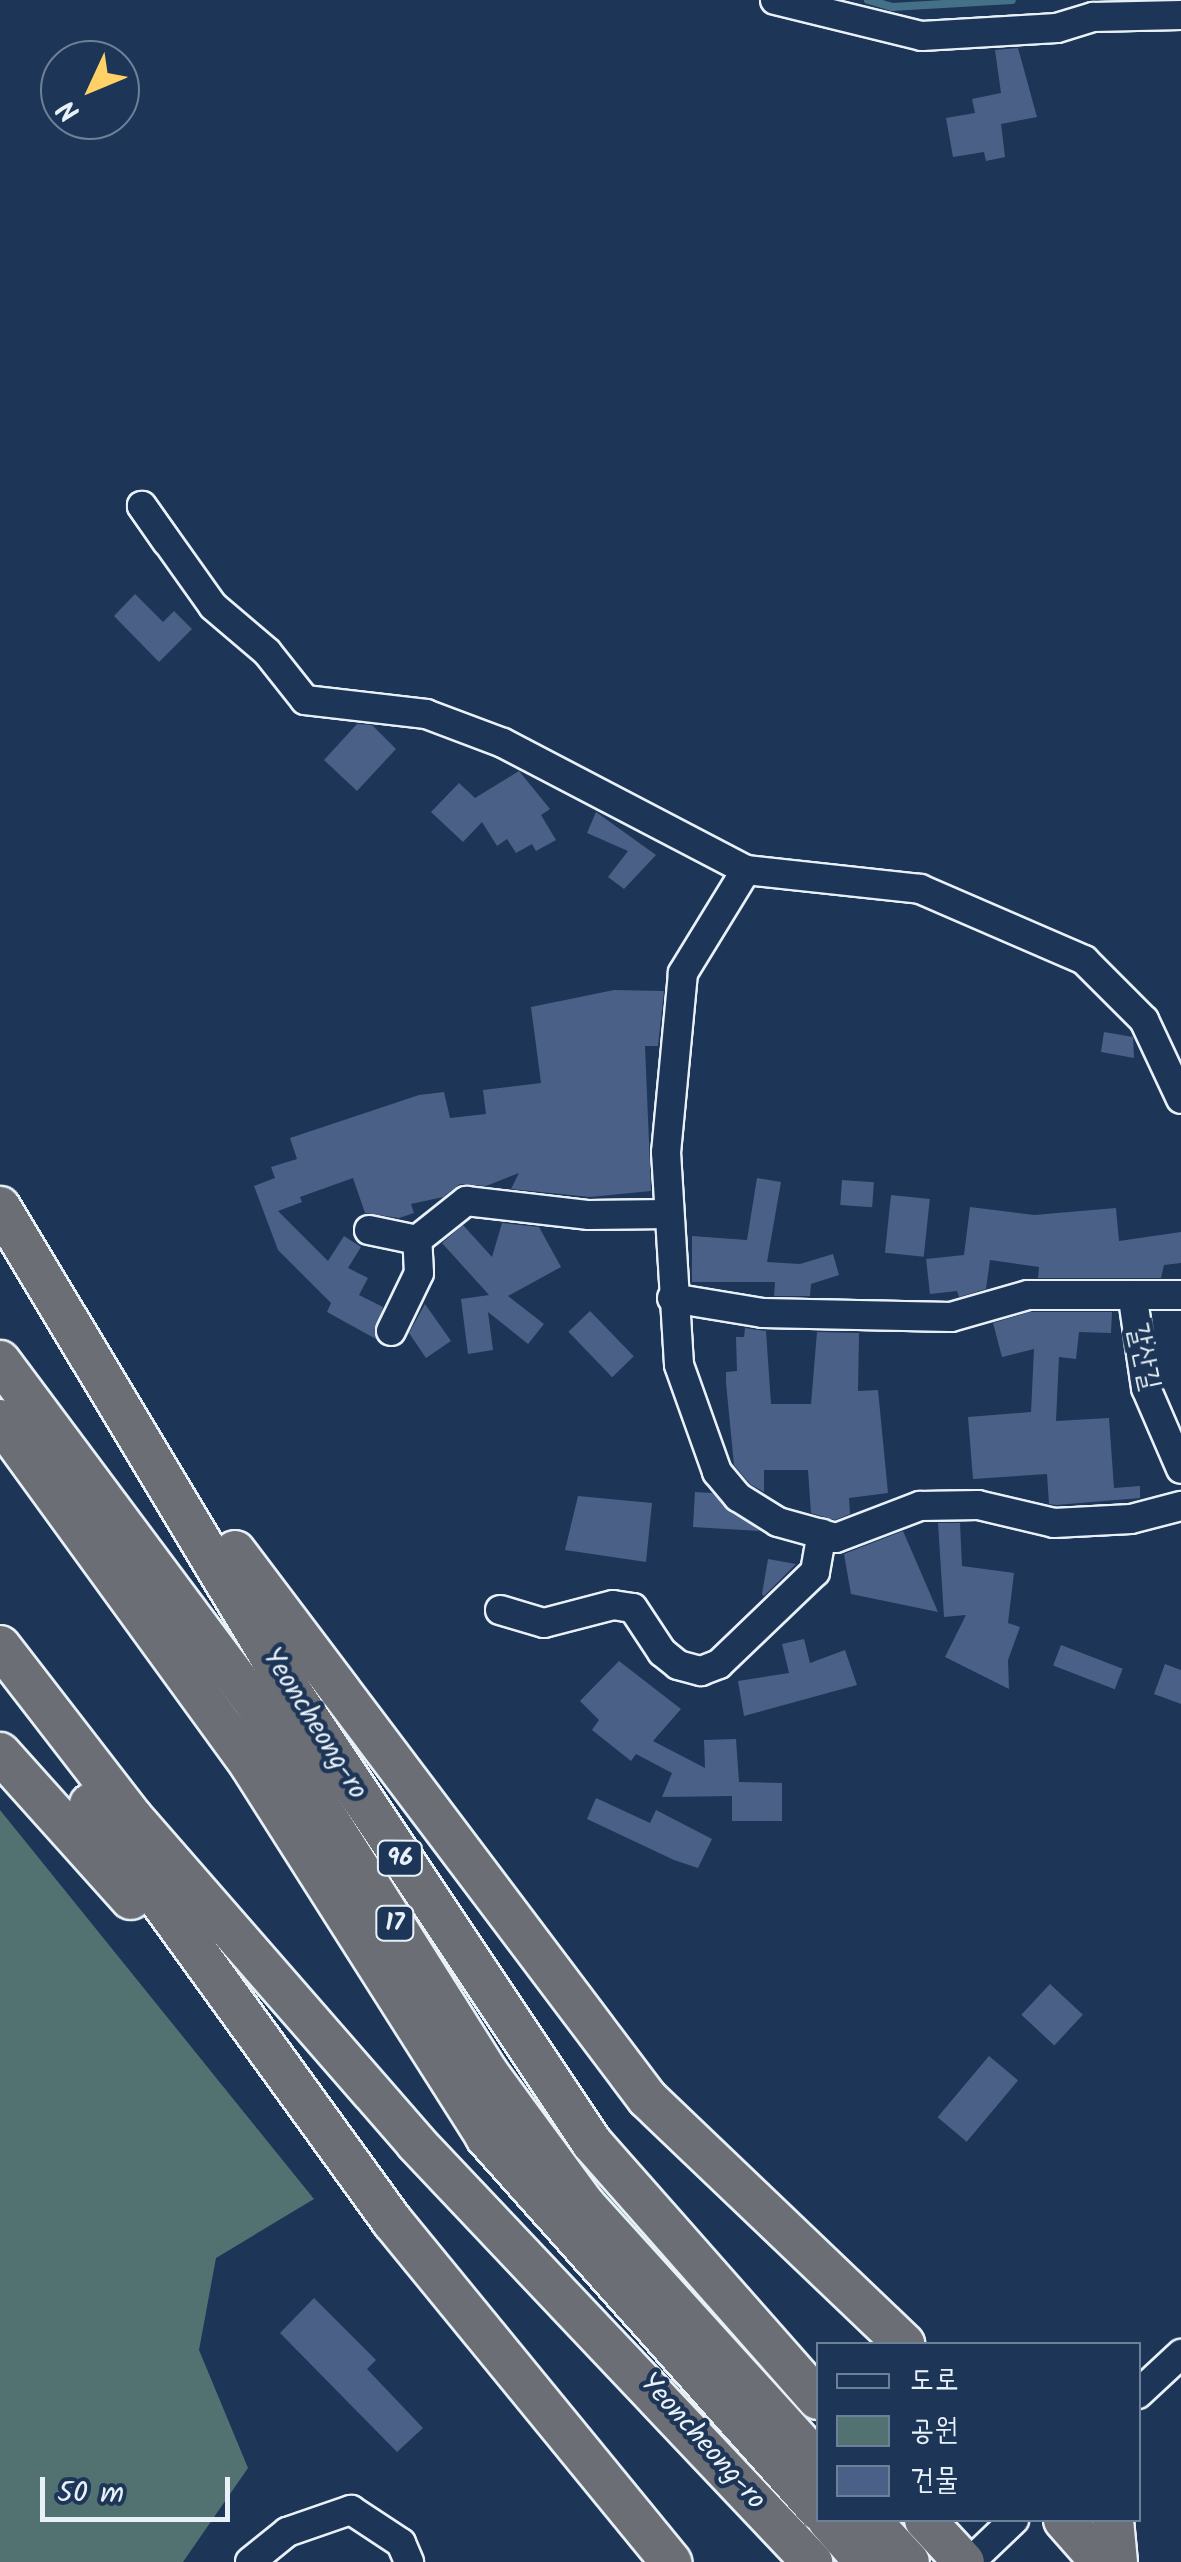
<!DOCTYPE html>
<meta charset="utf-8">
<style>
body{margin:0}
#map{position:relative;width:1181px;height:2562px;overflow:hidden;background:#1d3557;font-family:Kalam,"Poor Story",sans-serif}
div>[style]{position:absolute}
.green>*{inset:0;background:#527272}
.stream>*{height:8px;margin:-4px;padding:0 4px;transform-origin:4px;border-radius:4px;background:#447088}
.building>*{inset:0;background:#4b6087;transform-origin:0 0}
.roads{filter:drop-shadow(2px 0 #e8f1f8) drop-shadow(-2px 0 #e8f1f8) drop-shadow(0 2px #e8f1f8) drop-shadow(0 -2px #e8f1f8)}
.minor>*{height:28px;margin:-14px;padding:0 14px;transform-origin:14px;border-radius:14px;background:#1d3557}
.highway>*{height:40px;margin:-20px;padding:0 20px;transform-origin:20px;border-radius:20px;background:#6b6f75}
span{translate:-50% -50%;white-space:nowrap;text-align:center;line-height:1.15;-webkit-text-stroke:9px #1d3557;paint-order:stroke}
.shield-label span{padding:2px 8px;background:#1d3557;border:2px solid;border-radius:8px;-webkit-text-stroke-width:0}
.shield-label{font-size:25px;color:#e8f1f8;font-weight:700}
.street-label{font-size:28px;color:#e8f1f8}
.legend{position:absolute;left:816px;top:2342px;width:325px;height:180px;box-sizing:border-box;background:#1d3557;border:2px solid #6e8097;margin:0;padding:12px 18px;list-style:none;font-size:30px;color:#e8f1f8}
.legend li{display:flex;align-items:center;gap:20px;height:50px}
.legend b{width:50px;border:2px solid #6e8097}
.north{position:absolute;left:40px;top:40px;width:100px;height:100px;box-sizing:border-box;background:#1d3557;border:2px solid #6e8097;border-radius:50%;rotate:226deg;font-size:28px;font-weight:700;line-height:40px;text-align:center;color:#e8f1f8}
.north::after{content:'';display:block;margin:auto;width:35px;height:45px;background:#ffd166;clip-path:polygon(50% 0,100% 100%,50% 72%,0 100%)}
.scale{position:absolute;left:40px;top:2477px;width:190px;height:45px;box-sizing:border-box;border:5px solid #e8f1f8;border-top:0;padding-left:12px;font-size:30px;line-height:35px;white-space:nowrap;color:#e8f1f8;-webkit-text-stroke:8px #1d3557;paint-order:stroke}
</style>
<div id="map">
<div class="green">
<i style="clip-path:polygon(0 1810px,314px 2199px,216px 2258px,199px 2350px,248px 2468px,183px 2562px,0 2562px)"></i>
</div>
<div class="stream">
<i style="left:868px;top:0;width:25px;rotate:16deg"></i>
<i style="left:892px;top:7px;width:120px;rotate:-3.3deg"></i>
</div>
<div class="building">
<i style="clip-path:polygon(1018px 48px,1037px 117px,1001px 124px,1005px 157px,986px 161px,984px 152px,953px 157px,946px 118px,975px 113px,972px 99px,1001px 93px,995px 50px)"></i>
<i style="clip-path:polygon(135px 594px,163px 622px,174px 611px,192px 629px,159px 662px,114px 616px)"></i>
<i style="clip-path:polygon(357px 724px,372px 725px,396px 749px,357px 791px,324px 760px)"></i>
<i style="clip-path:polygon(519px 771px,550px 809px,541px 815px,556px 840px,536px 851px,532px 844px,516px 853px,507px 839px,497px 846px,482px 822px,463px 842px,431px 812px,459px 783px,475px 798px)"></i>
<i style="clip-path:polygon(596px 812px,656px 855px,624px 889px,608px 877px,628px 851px,587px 833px)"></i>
<i style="clip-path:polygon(614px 990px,664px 991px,658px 1046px,645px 1046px,651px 1191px,590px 1197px,511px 1189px,519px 1173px,486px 1186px,460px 1184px,443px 1197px,411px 1204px,414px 1213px,399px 1218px,365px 1213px,353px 1178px,300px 1197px,302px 1202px,278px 1211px,328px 1261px,344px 1236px,361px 1247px,348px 1268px,368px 1278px,359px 1295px,383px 1307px,376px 1339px,327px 1312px,331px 1303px,278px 1250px,254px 1186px,275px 1178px,271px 1167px,297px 1159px,290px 1138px,419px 1095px,444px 1092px,450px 1118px,486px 1114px,483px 1090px,541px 1083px,531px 1007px)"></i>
<i style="clip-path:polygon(1104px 1032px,1133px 1037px,1134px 1058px,1101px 1052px)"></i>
<i style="clip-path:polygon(757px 1178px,781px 1182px,767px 1262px,800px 1264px,833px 1254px,839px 1275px,811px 1284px,810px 1296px,774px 1296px,775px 1282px,692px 1282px,692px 1236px,747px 1240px)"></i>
<i style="left:842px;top:1180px;width:32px;height:25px;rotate:4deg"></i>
<i style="left:891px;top:1195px;width:39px;height:58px;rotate:6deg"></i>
<i style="clip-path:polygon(970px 1207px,1034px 1215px,1116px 1208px,1119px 1241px,1181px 1232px,1181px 1263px,1164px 1265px,1161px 1278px,1038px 1278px,1039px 1267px,990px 1260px,986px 1289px,959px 1297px,957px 1291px,930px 1294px,926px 1259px,964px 1255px)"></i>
<i style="clip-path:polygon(502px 1223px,539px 1227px,561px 1267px,508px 1296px,544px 1324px,528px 1344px,488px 1312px,493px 1350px,468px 1354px,461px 1299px,489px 1295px,442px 1243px,463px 1225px,492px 1257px)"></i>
<i style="clip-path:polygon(425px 1304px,451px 1341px,426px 1358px,409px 1333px)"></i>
<i style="left:590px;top:1311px;width:63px;height:30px;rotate:46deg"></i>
<i style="clip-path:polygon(1030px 1312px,1112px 1312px,1111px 1333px,1079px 1332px,1076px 1359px,1059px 1357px,1056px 1421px,1109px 1418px,1114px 1488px,1140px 1486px,1140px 1498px,1056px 1505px,1049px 1504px,1047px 1474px,973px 1479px,968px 1417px,1031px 1412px,1034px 1349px,1002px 1357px,993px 1323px)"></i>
<i style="clip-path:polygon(745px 1328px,766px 1331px,771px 1404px,811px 1404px,817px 1332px,859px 1333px,858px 1391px,878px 1390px,888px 1493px,849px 1498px,850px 1514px,835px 1520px,811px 1513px,808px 1470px,764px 1470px,764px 1492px,750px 1484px,734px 1465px,726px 1383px,726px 1372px,737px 1371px,736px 1337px,744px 1337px)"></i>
<i style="clip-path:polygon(695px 1492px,712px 1493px,760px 1531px,693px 1527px)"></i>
<i style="clip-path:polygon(578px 1496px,652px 1503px,646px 1562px,565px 1550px)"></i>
<i style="clip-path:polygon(938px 1523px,960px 1523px,962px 1566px,1014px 1573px,1008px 1623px,1020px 1627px,1008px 1660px,1009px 1689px,945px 1657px,966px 1615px,944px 1617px)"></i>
<i style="clip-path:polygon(903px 1531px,938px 1612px,851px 1594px,844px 1554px)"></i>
<i style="clip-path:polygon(768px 1559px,796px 1564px,764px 1596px,762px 1594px)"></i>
<i style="clip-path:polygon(804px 1639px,810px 1663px,845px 1650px,857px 1685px,744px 1716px,738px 1681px,789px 1673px,782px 1644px)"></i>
<i style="left:1061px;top:1645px;width:66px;height:22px;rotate:21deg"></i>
<i style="clip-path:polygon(619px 1661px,681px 1709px,653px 1741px,705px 1768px,704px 1740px,736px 1739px,739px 1782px,782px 1783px,782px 1821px,732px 1821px,732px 1796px,662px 1797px,672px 1773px,636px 1754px,631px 1761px,592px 1730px,599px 1720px,580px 1701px)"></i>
<i style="clip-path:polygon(1165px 1664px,1181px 1670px,1181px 1704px,1154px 1694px)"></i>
<i style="clip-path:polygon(596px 1798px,650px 1823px,656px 1810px,712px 1839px,698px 1868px,674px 1860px,587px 1819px)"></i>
<i style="left:1050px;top:1984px;width:45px;height:42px;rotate:43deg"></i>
<i style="left:989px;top:2056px;width:38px;height:80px;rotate:40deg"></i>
<i style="clip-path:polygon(314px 2298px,376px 2360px,367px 2369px,423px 2428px,397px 2452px,280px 2333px)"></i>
</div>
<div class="roads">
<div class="minor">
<i style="left:775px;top:0;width:151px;rotate:13.8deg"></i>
<i style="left:922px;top:36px;width:135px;rotate:-3.4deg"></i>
<i style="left:1057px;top:28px;width:38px;rotate:-17deg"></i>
<i style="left:1093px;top:17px;width:88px;rotate:-1.3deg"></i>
<i style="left:167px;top:542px;width:44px;rotate:-124.8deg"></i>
<i style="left:142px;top:506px;width:123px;rotate:54.6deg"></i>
<i style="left:213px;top:606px;width:71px;rotate:40.4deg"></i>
<i style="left:267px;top:652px;width:61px;rotate:51.6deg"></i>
<i style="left:305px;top:700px;width:122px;rotate:6.6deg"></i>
<i style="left:426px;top:714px;width:82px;rotate:20.6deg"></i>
<i style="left:503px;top:743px;width:274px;rotate:27.6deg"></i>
<i style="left:746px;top:870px;width:175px;rotate:6.2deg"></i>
<i style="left:920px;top:889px;width:179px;rotate:23.4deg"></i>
<i style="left:1084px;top:960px;width:85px;rotate:45deg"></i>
<i style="left:1144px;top:1020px;width:87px;rotate:64.9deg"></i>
<i style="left:746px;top:870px;width:121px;rotate:121.5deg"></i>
<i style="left:683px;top:973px;width:180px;rotate:95.4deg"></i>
<i style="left:666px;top:1152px;width:213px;rotate:86.5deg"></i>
<i style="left:679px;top:1365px;width:114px;rotate:70.4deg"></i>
<i style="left:717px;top:1472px;width:33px;rotate:50deg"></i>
<i style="left:738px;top:1497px;width:47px;rotate:32deg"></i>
<i style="left:778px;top:1522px;width:60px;rotate:15.4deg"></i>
<i style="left:836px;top:1538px;width:90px;rotate:-20.9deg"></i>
<i style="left:920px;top:1506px;width:58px;rotate:-1deg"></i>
<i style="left:978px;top:1505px;width:78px;rotate:13.3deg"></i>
<i style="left:1054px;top:1523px;width:77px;rotate:-3deg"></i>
<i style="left:1131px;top:1519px;width:52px;rotate:-14.6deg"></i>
<i style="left:369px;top:1230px;width:49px;rotate:11.8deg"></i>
<i style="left:672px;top:1298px;width:92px;rotate:9.4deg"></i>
<i style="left:763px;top:1313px;width:188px;rotate:1.2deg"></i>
<i style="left:951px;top:1317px;width:80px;rotate:-15.9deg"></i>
<i style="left:1028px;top:1295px;width:153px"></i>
<i style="left:1133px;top:1299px;width:90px;rotate:81.7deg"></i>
<i style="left:1146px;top:1388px;width:88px;rotate:66.6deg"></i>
<i style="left:391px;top:1331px;width:64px;rotate:-64.2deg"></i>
<i style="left:419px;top:1273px;width:33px;rotate:-93deg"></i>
<i style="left:417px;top:1240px;width:63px;rotate:-38.5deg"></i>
<i style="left:466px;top:1201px;width:124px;rotate:6.5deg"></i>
<i style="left:589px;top:1215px;width:79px;rotate:-0.7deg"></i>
<i style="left:500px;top:1610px;width:46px;rotate:16.5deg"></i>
<i style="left:544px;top:1623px;width:71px;rotate:-14.6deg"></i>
<i style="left:613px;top:1605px;width:20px;rotate:9deg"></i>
<i style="left:633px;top:1608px;width:53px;rotate:56.6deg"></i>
<i style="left:662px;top:1652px;width:21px;rotate:39deg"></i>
<i style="left:678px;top:1665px;width:24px;rotate:15deg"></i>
<i style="left:701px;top:1671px;width:19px;rotate:-21deg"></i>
<i style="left:719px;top:1664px;width:133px;rotate:-43.8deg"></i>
<i style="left:815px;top:1572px;width:39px;rotate:-80deg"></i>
<i style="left:1138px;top:2394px;width:59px;rotate:-42.9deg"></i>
<i style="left:250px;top:2562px;width:48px;rotate:-39deg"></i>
<i style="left:287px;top:2532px;width:68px;rotate:-19deg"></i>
<i style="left:351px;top:2510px;width:60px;rotate:33.4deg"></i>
<i style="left:401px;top:2543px;width:21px;rotate:67deg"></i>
<i style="left:970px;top:2562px;width:61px;rotate:-43.7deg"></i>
</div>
<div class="highway">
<i style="left:0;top:1207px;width:567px;rotate:59deg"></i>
<i style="left:292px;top:1693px;width:541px;rotate:56.31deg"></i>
<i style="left:592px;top:2143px;width:341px;rotate:48.6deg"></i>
<i style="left:0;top:1361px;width:427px;rotate:53.3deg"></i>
<i style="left:255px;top:1703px;width:437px;rotate:57.8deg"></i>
<i style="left:488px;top:2073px;width:164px;rotate:53.7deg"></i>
<i style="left:585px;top:2205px;width:347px;rotate:47.8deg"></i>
<i style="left:0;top:1420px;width:427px;rotate:54deg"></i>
<i style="left:251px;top:1766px;width:439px;rotate:57.6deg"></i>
<i style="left:486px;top:2137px;width:499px;rotate:48.3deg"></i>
<i style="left:235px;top:1551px;width:685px;rotate:53.01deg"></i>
<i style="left:647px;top:2098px;width:356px;rotate:43.7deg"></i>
<i style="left:0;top:1646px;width:216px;rotate:52.3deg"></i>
<i style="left:132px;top:1817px;width:432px;rotate:48.9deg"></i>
<i style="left:416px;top:2143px;width:577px;rotate:46.62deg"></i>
<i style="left:0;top:1753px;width:196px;rotate:48.1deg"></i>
<i style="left:90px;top:1804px;width:515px;rotate:54.09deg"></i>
<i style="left:392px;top:2221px;width:441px;rotate:50.7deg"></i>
<i style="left:828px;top:2520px;width:56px;rotate:48.6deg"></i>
<i style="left:870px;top:2520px;width:57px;rotate:47.1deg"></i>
<i style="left:925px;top:2520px;width:57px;rotate:47.1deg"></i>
<i style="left:1064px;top:2520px;width:56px;rotate:48.6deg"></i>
<i style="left:1113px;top:2520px;width:42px;rotate:84.6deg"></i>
</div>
</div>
<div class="shield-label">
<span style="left:400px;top:1858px">96</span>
<span style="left:395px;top:1923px">17</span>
</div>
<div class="street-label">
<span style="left:1143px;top:1357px;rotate:78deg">갈산길</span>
<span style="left:314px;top:1724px;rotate:58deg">Yeoncheong-ro</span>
<span style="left:702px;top:2442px;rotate:48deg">Yeoncheong-ro</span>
</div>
<ul class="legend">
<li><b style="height:12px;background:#1d3557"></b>도로</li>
<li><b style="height:28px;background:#527272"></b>공원</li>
<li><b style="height:28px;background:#4b6087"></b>건물</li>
</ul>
<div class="north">N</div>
<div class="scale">50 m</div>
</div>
